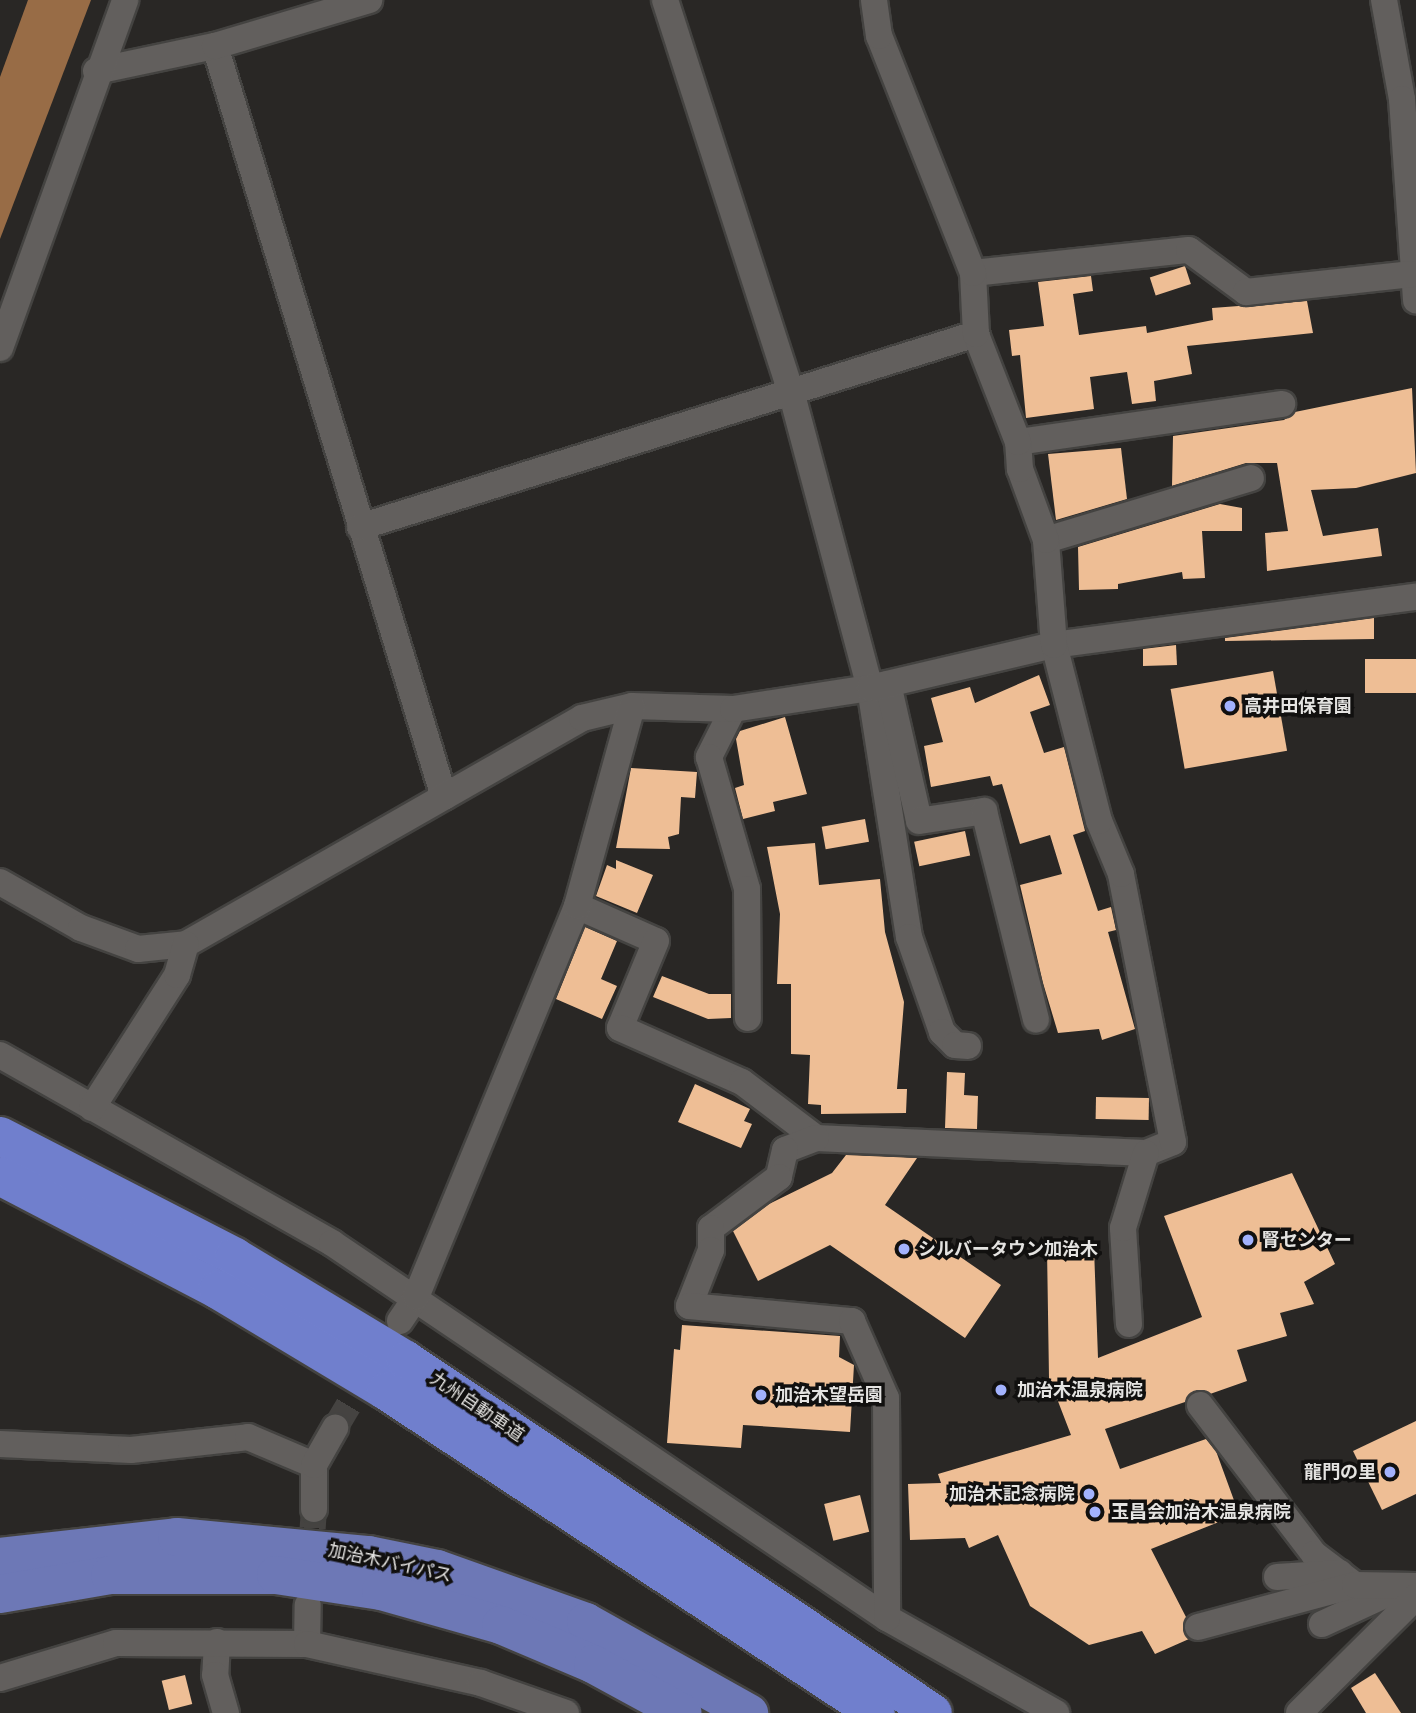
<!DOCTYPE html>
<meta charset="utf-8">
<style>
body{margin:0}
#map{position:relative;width:1416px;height:1713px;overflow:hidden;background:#292725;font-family:"Public Sans","Noto Sans JP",sans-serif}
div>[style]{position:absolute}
.water>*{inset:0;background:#986c46}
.building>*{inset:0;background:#eebe95;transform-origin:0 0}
.minor-tunnel>*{height:26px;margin-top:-13px;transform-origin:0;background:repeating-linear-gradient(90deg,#454341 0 26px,transparent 0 39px)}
.roads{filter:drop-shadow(2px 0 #444341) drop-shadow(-2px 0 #444341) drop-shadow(0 2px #444341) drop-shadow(0 -2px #444341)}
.minor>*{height:26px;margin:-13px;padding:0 13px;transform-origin:13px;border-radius:13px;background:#625f5d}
.trunk>*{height:38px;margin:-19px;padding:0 19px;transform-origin:19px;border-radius:19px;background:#6d78b6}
.motorway>*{height:38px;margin:-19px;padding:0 19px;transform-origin:19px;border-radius:19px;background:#707fcd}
.dots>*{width:19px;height:19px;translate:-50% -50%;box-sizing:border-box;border:4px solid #11100f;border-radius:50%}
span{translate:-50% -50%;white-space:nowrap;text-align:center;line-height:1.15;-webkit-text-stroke:7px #11100f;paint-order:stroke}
.poi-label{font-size:18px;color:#e4e3e1;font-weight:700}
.left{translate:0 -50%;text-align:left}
.right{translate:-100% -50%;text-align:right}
.street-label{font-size:18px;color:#e4e3e1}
</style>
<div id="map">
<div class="water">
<i style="clip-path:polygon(28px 0,91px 0,0 239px,0 77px)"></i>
</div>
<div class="building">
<i style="left:1185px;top:266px;width:19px;height:37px;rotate:72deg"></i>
<i style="clip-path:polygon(1091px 276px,1093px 291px,1073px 294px,1079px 335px,1146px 326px,1147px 333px,1213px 320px,1212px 308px,1307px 301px,1313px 333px,1187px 346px,1192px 374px,1154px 381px,1156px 401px,1132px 404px,1127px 372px,1090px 377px,1094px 409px,1026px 418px,1020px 355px,1012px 356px,1009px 330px,1044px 326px,1038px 282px)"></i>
<i style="clip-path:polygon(1412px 388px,1416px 473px,1356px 488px,1311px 490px,1323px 536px,1378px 528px,1382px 556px,1267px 571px,1265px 533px,1288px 531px,1277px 463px,1246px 463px,1172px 486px,1173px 436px,1284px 420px,1295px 412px)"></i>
<i style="clip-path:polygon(1121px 448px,1127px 499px,1056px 520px,1048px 454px)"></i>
<i style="clip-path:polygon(1220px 504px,1242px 508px,1242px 531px,1202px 531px,1205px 578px,1183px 579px,1182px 572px,1118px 584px,1118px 589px,1079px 590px,1078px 547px)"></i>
<i style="clip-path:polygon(1374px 618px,1374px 639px,1225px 641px,1225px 638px)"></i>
<i style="clip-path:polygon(1176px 645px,1177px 665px,1143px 666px,1143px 649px)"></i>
<i style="left:1416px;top:659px;width:34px;height:51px;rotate:90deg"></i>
<i style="left:1273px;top:671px;width:81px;height:104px;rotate:80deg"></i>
<i style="clip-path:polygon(1039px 675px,1050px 705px,1030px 712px,1044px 753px,1064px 747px,1085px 831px,1073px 835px,1098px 911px,1111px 907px,1116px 930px,1108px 932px,1135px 1029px,1102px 1040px,1099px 1029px,1058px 1033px,1043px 983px,1020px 885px,1062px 874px,1050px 835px,1020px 844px,1002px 784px,993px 786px,990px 776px,931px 787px,924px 746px,943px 742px,931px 698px,970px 687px,975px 703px)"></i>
<i style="clip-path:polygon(785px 717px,807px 794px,773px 802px,775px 811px,743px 819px,735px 788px,744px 785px,736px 739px,740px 731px)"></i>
<i style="clip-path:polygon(631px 768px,697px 772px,695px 798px,681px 797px,679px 834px,668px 837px,670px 849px,616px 848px)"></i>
<i style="left:865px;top:819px;width:23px;height:44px;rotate:80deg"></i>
<i style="left:965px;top:831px;width:25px;height:52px;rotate:78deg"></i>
<i style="clip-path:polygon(815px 843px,819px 885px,880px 879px,885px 932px,904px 1002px,897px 1089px,907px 1089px,906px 1113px,821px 1114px,821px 1105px,808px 1104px,810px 1055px,791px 1054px,791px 984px,777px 984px,780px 914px,767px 847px)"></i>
<i style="clip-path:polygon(616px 860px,653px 875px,637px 913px,596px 896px,607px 865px,616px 869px)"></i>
<i style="clip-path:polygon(585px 927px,617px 941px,601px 979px,617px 986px,602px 1019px,556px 999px)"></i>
<i style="clip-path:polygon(662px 976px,709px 994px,731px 994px,731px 1018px,708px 1019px,653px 997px)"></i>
<i style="clip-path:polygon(947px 1072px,965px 1073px,964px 1095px,978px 1096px,977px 1129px,945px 1128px)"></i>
<i style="clip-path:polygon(695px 1084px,750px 1109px,744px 1121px,752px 1124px,741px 1148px,678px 1122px)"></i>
<i style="left:1096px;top:1097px;width:53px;height:22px;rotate:1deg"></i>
<i style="clip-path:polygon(846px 1155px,917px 1158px,885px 1205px,1001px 1285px,965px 1338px,830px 1245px,758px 1281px,733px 1231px,769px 1204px,832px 1173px)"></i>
<i style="clip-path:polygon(1292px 1173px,1335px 1264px,1304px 1282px,1314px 1304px,1280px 1313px,1287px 1336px,1237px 1350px,1247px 1381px,1210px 1394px,1197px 1390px,1185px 1402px,1105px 1429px,1120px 1469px,1206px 1439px,1216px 1451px,1239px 1514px,1151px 1549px,1186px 1617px,1189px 1639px,1155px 1654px,1142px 1631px,1089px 1645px,1030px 1606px,998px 1535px,969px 1548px,965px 1538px,910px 1540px,908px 1484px,941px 1483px,938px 1474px,1071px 1435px,1049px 1378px,1047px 1249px,1094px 1248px,1098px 1358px,1202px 1317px,1164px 1216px)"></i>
<i style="clip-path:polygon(682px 1325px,840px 1336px,839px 1357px,854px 1365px,850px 1432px,743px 1425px,741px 1448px,667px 1443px,674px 1349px,680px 1350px)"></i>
<i style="clip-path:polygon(1416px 1421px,1416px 1494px,1382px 1510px,1353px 1451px)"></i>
<i style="left:860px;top:1495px;width:38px;height:37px;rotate:76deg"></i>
<i style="clip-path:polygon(1375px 1673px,1401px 1713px,1366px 1713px,1351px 1688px)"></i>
<i style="left:185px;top:1675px;width:30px;height:24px;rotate:76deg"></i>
</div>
<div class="minor-tunnel">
<i style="left:335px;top:1428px;width:72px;rotate:-59.2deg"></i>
<i style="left:310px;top:1567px;width:58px;rotate:-86.1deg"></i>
</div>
<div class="roads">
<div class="minor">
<i style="left:665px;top:0;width:415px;rotate:72.2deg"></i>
<i style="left:792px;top:395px;width:303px;rotate:75.1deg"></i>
<i style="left:870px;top:688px;width:252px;rotate:81.1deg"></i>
<i style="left:909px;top:937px;width:101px;rotate:70.8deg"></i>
<i style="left:942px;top:1032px;width:18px;rotate:45deg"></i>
<i style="left:955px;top:1045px;width:13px;rotate:4deg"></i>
<i style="left:1384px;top:0;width:101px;rotate:79.7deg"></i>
<i style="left:1402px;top:99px;width:202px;rotate:86deg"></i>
<i style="left:215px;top:46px;width:785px;rotate:73.04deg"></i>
<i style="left:96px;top:71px;width:122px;rotate:-11.9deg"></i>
<i style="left:215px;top:46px;width:161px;rotate:-16.6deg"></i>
<i style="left:973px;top:273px;width:217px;rotate:-6.1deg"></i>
<i style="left:1189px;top:250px;width:71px;rotate:36.4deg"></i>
<i style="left:1246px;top:292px;width:167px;rotate:-6.2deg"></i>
<i style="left:0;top:348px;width:370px;rotate:-70.2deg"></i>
<i style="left:1018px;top:442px;width:267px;rotate:-8.2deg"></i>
<i style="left:360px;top:527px;width:646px;rotate:-17.4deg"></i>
<i style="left:1046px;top:540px;width:214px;rotate:-16.8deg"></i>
<i style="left:888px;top:684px;width:140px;rotate:77.2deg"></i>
<i style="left:919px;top:821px;width:66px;rotate:-8.7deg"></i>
<i style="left:984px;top:811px;width:215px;rotate:76deg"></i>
<i style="left:733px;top:709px;width:54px;rotate:116.6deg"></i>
<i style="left:709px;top:757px;width:137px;rotate:73.9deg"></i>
<i style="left:747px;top:889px;width:129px;rotate:89.6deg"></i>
<i style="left:0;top:882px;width:93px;rotate:29.6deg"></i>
<i style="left:81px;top:928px;width:61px;rotate:20.2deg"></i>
<i style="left:138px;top:949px;width:48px;rotate:-5.9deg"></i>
<i style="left:186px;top:944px;width:456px;rotate:-29.7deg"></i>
<i style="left:582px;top:718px;width:51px;rotate:-13.5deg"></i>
<i style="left:632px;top:706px;width:101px;rotate:1.7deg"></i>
<i style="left:733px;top:709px;width:139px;rotate:-8.7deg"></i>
<i style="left:870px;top:688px;width:189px;rotate:-13.2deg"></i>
<i style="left:1054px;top:645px;width:365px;rotate:-7.6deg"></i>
<i style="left:577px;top:906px;width:86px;rotate:23.9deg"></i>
<i style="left:656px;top:941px;width:94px;rotate:112.5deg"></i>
<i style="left:620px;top:1028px;width:133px;rotate:23.9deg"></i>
<i style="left:742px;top:1082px;width:93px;rotate:37.1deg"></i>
<i style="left:816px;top:1138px;width:330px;rotate:2.6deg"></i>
<i style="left:1146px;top:1153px;width:29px;rotate:-22deg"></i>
<i style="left:1173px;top:1142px;width:273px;rotate:-101deg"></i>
<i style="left:1121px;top:874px;width:57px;rotate:-112.5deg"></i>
<i style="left:1099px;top:821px;width:182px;rotate:-104.3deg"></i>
<i style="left:1054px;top:645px;width:105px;rotate:-94.4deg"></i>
<i style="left:1046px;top:540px;width:76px;rotate:-110.1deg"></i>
<i style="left:1020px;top:469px;width:27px;rotate:-94deg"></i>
<i style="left:1018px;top:442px;width:116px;rotate:-111.3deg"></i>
<i style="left:976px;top:334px;width:61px;rotate:-92.8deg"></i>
<i style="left:973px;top:273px;width:255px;rotate:-111.6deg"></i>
<i style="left:879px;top:36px;width:36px;rotate:-98deg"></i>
<i style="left:0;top:1055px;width:382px;rotate:29.5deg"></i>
<i style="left:332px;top:1243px;width:670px;rotate:34.05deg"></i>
<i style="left:887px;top:1618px;width:194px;rotate:29.3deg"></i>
<i style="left:92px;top:1108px;width:158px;rotate:-57.4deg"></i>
<i style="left:177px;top:975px;width:32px;rotate:-74deg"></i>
<i style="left:816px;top:1138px;width:33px;rotate:159deg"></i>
<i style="left:785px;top:1150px;width:28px;rotate:103deg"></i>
<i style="left:779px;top:1177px;width:85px;rotate:143.1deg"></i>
<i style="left:711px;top:1228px;width:22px;rotate:90deg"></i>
<i style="left:711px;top:1250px;width:60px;rotate:111.4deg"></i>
<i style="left:689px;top:1306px;width:164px;rotate:5.3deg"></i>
<i style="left:852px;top:1321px;width:84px;rotate:66.2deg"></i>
<i style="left:886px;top:1398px;width:220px;rotate:89.7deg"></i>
<i style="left:400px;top:1321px;width:29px;rotate:-56deg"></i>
<i style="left:416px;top:1297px;width:423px;rotate:-67.6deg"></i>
<i style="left:577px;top:906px;width:207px;rotate:-74.6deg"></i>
<i style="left:1129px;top:1324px;width:96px;rotate:-93.6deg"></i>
<i style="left:1123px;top:1228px;width:78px;rotate:-73deg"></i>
<i style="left:1200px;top:1405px;width:188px;rotate:52.6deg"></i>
<i style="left:1314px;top:1554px;width:51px;rotate:37.1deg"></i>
<i style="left:0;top:1444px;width:131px;rotate:2.6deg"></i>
<i style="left:131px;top:1450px;width:118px;rotate:-6.3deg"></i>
<i style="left:248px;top:1437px;width:72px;rotate:23deg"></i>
<i style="left:314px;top:1465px;width:44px;rotate:90deg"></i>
<i style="left:314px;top:1465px;width:43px;rotate:-60.4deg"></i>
<i style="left:1277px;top:1577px;width:63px;rotate:-3.6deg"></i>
<i style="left:1322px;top:1624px;width:86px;rotate:-24.8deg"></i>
<i style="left:1198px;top:1627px;width:163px;rotate:-15deg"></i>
<i style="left:1355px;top:1585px;width:61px;rotate:0.9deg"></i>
<i style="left:217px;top:1642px;width:33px;rotate:93deg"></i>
<i style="left:215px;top:1675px;width:40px;rotate:74deg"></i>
<i style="left:307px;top:1644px;width:39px;rotate:-89deg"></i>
<i style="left:0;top:1678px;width:121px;rotate:-16.8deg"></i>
<i style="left:116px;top:1643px;width:191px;rotate:0.3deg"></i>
<i style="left:307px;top:1644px;width:178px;rotate:12.6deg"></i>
<i style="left:481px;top:1683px;width:90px;rotate:19.4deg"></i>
<i style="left:1299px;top:1713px;width:165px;rotate:-44.8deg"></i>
</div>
<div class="trunk">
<i style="left:0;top:1557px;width:178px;rotate:-6.4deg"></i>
<i style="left:177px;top:1537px;width:193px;rotate:5.4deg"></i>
<i style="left:369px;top:1555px;width:69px;rotate:11.6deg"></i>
<i style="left:437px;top:1569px;width:158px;rotate:19.6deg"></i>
<i style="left:586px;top:1622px;width:187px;rotate:29.2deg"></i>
<i style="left:0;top:1594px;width:112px;rotate:-9.8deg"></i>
<i style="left:110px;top:1575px;width:166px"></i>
<i style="left:276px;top:1575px;width:106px;rotate:8.7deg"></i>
<i style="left:381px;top:1591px;width:125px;rotate:15.8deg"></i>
<i style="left:501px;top:1625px;width:100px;rotate:23deg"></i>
<i style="left:593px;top:1664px;width:102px;rotate:28.6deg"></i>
</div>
<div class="motorway">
<i style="left:0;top:1136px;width:264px;rotate:27.2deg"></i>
<i style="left:235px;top:1257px;width:200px;rotate:31.1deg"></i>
<i style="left:406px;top:1360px;width:634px;rotate:33.82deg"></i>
<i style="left:0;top:1176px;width:246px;rotate:27.6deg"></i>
<i style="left:218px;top:1290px;width:196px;rotate:31deg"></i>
<i style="left:386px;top:1391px;width:586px;rotate:33.31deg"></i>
</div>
</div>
<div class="dots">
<i style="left:1230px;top:706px;background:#a2b2fd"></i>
<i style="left:1248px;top:1240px;background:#a2b2fd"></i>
<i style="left:904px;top:1249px;background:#a2b2fd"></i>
<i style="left:1001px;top:1390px;background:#a2b2fd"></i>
<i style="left:761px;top:1395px;background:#a2b2fd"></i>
<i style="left:1390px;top:1472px;background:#a2b2fd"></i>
<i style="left:1089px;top:1494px;background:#a2b2fd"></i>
<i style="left:1095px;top:1512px;background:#a2b2fd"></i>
</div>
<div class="poi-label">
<span class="left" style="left:1244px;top:706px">高井田保育園</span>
<span class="left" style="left:1262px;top:1240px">腎センター</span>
<span class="left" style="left:918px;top:1249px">シルバータウン加治木</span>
<span class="left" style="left:1017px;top:1390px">加治木温泉病院</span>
<span class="left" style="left:775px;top:1395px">加治木望岳園</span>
<span class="right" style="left:1376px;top:1472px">龍門の里</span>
<span class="right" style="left:1075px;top:1494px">加治木記念病院</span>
<span class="left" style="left:1111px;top:1512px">玉昌会加治木温泉病院</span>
</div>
<div class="street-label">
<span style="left:477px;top:1407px;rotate:34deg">九州自動車道</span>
<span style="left:390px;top:1563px;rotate:12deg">加治木バイパス</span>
</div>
</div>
